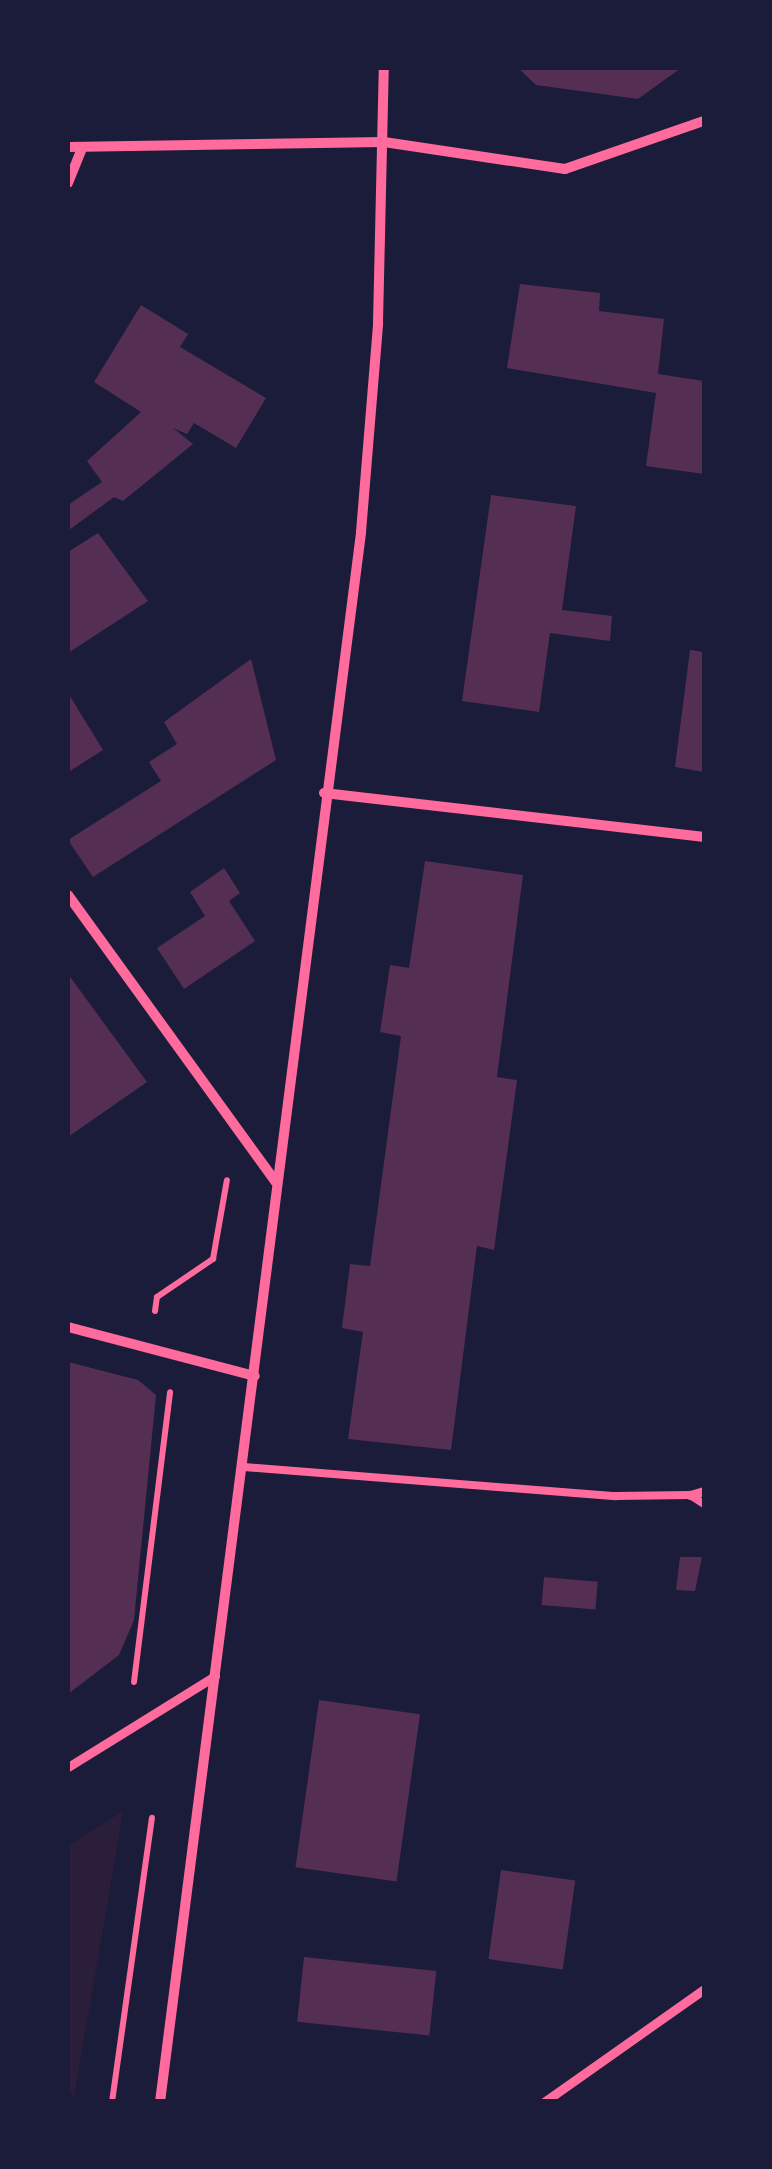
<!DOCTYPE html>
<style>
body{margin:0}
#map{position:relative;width:772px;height:2169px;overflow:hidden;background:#1b1b3a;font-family:"Alegreya Sans",sans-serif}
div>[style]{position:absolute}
.green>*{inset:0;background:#2a1e3b}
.building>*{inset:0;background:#542f53;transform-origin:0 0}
.path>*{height:6px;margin:-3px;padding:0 3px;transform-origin:3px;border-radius:3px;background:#ff6b9d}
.service>*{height:8px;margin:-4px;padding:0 4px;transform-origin:4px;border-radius:4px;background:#ff6b9d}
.pedestrian>*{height:9px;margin:-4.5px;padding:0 4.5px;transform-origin:4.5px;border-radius:4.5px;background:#ff6b9d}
.minor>*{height:10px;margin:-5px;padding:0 5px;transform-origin:5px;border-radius:5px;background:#ff6b9d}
span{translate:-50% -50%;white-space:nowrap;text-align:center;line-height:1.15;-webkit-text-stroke:8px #1b1b3a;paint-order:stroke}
.frame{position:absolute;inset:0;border:70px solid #1b1b3a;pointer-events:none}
</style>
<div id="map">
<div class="green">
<i style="clip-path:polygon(123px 1811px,123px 1812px,74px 2098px,68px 2089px,68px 1846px)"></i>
</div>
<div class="building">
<i style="clip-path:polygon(518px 68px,681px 68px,638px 99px,536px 85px)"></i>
<i style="clip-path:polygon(520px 284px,600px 293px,599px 311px,664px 319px,658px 374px,704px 381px,704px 474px,646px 466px,656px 393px,507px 368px)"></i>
<i style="clip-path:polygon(141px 305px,188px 334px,180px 347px,266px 398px,236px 448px,194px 423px,187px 434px,173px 428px,193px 444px,123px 501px,114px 497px,69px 530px,68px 539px,68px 505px,102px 482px,87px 461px,141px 412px,94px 382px)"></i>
<i style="clip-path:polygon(491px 495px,576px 506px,562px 610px,612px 616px,610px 641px,550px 633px,539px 712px,462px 701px)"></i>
<i style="clip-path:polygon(98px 533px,148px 601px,68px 653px,68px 552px)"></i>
<i style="clip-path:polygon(690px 650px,704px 652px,704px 772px,675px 767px)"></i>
<i style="clip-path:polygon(251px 659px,276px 760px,93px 877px,68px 840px,161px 781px,149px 762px,177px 744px,164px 722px)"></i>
<i style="clip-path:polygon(68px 693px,103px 750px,70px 771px,68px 767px)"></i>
<i style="clip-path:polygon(425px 861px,523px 875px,497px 1077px,517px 1080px,494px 1250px,477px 1246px,451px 1450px,348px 1439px,363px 1332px,342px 1328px,350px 1264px,370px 1266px,401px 1036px,380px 1032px,390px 965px,409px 968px)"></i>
<i style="clip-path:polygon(224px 868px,240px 893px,229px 901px,255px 941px,184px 989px,157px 948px,205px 916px,190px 892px)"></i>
<i style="clip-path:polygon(68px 974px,147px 1082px,68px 1137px)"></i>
<i style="clip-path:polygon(68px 1362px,138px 1380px,156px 1395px,134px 1620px,119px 1655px,68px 1694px)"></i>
<i style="clip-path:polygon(680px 1557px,702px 1557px,695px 1591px,676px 1590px)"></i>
<i style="left:544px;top:1577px;width:54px;height:28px;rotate:5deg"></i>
<i style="left:319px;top:1700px;width:102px;height:169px;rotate:8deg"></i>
<i style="left:501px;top:1870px;width:75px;height:90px;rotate:8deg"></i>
<i style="left:304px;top:1957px;width:133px;height:65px;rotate:6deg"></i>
</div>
<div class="path">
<i style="left:155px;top:1311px;width:14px;rotate:-82deg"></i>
<i style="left:157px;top:1297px;width:68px;rotate:-34.2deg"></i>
<i style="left:213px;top:1259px;width:80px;rotate:-80deg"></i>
<i style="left:134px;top:1682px;width:292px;rotate:-82.9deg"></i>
<i style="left:112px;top:2102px;width:287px;rotate:-82deg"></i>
</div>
<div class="service">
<i style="left:244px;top:1467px;width:373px;rotate:4.5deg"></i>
<i style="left:616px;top:1496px;width:74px;rotate:-0.8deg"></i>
<i style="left:690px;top:1495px;width:17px;rotate:33deg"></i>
</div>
<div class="pedestrian">
<i style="left:690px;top:1495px;width:15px;rotate:-16deg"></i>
<i style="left:68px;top:1767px;width:173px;rotate:-31.8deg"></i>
<i style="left:544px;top:2102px;width:196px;rotate:-35.2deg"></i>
</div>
<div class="minor">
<i style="left:68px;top:147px;width:316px;rotate:-0.9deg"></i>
<i style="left:384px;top:142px;width:183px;rotate:8.5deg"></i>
<i style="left:565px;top:169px;width:147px;rotate:-19.1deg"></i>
<i style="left:68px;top:183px;width:37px;rotate:-68deg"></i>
<i style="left:324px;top:793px;width:383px;rotate:6.6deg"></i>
<i style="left:68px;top:895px;width:354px;rotate:54.1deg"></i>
<i style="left:68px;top:1327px;width:193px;rotate:14.7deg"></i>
<i style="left:160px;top:2102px;width:1583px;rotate:-82.7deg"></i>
<i style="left:361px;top:532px;width:210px;rotate:-85.3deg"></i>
<i style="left:378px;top:323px;width:255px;rotate:-88.7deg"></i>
</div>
<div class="frame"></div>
</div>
